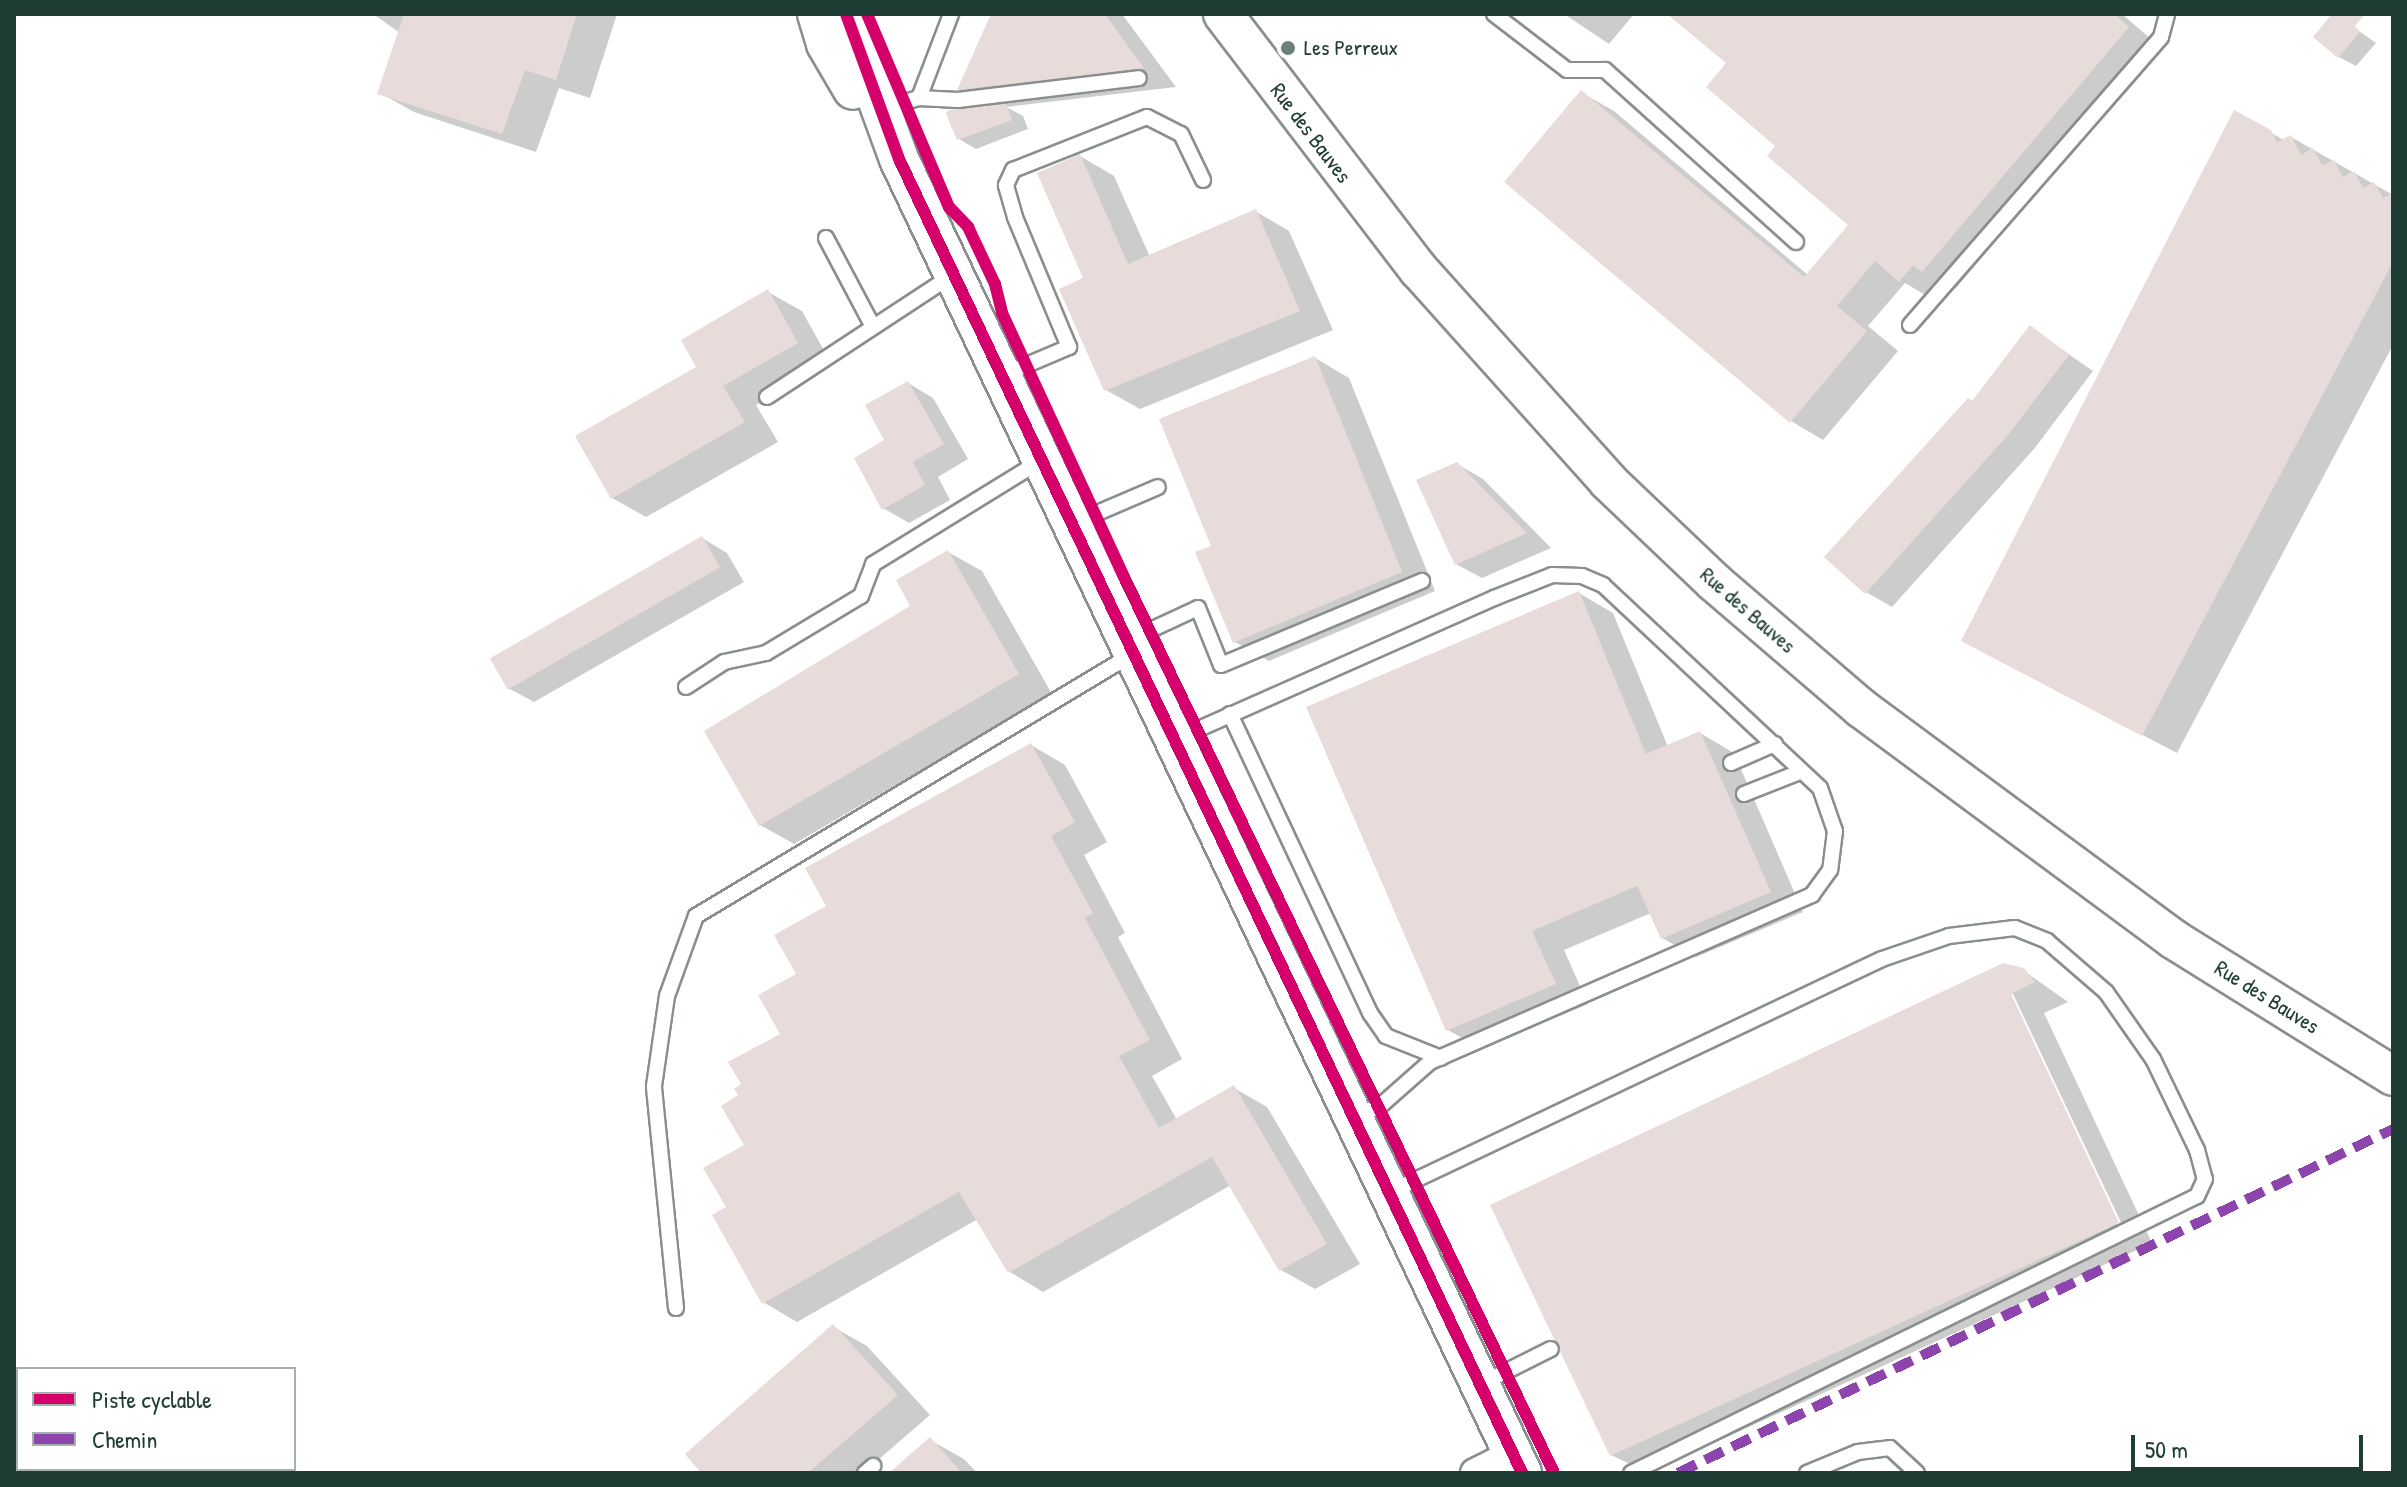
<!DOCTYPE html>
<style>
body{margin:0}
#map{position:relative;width:2407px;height:1487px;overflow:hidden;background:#fff;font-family:"Patrick Hand",sans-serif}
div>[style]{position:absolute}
.shadow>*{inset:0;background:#0003}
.building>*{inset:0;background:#e7dcd9;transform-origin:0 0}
.roads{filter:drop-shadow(2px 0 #898f8d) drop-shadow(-2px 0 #898f8d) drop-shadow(0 2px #898f8d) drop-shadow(0 -2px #898f8d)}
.lane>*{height:14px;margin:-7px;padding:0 7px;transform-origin:7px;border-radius:7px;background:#fff}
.street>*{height:28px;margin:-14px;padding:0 14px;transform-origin:14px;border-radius:14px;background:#fff}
.secondary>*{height:38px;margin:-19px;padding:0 19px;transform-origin:19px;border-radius:19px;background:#fff}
.quiet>*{height:10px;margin-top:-5px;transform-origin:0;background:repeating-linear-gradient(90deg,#8e44ad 0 20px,transparent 0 30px)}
.cycleway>*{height:12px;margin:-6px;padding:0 6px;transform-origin:6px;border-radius:6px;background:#d6006c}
.dots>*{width:22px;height:22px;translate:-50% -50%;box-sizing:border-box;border:4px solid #fff;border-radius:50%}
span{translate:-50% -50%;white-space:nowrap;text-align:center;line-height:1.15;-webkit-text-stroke:6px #fff;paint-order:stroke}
.poi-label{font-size:22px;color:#1f3d34}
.left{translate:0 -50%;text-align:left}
.street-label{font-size:22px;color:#1f3d34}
.frame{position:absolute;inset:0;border:16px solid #1f3d34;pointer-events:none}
.legend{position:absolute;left:16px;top:1367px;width:280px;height:104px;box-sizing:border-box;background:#fff;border:2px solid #a5b1ae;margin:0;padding:10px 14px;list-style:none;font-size:24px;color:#1f3d34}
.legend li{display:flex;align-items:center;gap:16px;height:40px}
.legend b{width:40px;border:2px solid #a5b1ae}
.scale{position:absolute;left:2131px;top:1435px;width:232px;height:36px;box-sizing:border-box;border:4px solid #1f3d34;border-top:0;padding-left:10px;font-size:24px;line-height:28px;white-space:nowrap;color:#1f3d34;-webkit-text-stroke:6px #fff;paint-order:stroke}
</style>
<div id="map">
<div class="shadow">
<i style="clip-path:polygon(373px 14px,617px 14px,590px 98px,559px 88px,536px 152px,414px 112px,380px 93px,400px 33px)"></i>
<i style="clip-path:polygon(994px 14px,1122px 14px,1176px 87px,1006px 107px,1023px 116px,1028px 129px,976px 149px,959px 139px,991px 108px,959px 89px)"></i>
<i style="clip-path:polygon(1564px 14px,1634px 14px,1609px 44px)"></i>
<i style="clip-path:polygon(1671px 14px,2122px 14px,2160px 47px,1955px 289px,1946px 283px,1932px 299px,1905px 283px,1868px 326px,1898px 351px,1823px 440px,1791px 421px,1582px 93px,1614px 111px,1808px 275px,1850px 225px,1778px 145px,1728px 62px)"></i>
<i style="clip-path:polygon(2335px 14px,2376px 43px,2356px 66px,2339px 57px)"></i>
<i style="clip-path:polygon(2270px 132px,2285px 141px,2291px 137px,2393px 195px,2393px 345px,2177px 753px,1963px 641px)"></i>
<i style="clip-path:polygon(1080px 156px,1114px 176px,1150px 257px,1255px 211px,1289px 231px,1333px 330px,1140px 409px,1106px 390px)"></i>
<i style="clip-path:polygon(768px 292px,802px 311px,831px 363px,756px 405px,778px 442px,646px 517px,612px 498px,699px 368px)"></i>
<i style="clip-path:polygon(2030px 327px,2093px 371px,2034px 449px,1892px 607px,1866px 592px,1973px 403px)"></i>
<i style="clip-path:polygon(1315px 358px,1349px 378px,1435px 591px,1269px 661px,1235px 642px,1213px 547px)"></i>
<i style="clip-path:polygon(908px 383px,933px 398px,968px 459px,938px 477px,950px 500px,909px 523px,883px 508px)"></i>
<i style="clip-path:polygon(1457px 464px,1483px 479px,1551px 548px,1482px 578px,1456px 564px)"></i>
<i style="clip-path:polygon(702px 538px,727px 553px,744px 582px,534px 702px,508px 688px)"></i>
<i style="clip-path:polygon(948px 552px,982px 571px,1052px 694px,794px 844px,760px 825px)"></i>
<i style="clip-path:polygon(1579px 593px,1613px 613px,1668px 747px,1700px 733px,1734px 753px,1803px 912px,1696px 957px,1662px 938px,1651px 913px,1564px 950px,1588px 1004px,1482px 1049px,1448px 1030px)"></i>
<i style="clip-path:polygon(1031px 745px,1065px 765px,1107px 842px,1084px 855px,1125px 933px,1118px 937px,1182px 1059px,1152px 1076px,1177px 1120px,1234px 1088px,1267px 1107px,1360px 1264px,1315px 1289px,1281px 1270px,1231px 1185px,1043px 1292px,1010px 1272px,978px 1219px,797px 1322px,763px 1302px,729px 1208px,746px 1146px,740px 1096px,783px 1035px,798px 975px,828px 907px)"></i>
<i style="clip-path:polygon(evenodd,2023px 970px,2068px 1002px,2044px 1013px,2152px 1243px,1648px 1473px,1611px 1455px,2023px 970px,2009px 994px,2013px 994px,2125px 1231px,2121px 1233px,2009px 994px)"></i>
<i style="clip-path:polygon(833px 1327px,867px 1346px,930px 1415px,863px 1473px,704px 1473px)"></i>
<i style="clip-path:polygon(930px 1440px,964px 1459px,977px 1473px,892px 1473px)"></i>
</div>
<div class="building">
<i style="clip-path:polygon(404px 14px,577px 14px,556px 80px,525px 70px,502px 134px,377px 94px)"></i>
<i style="clip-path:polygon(991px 14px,1105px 14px,1144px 68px,957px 90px)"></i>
<i style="clip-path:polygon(1667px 14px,2114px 14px,2129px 27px,1922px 272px,1913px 265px,1899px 282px,1875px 261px,1837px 306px,1867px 331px,1790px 423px,1504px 182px,1581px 90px,1804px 277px,1848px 225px,1767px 156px,1775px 146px,1706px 87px,1726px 63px)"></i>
<i style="clip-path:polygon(2332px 14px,2365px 14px,2355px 26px,2360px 32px,2338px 58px,2313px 37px)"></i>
<i style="clip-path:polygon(1006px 104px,1012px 120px,957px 140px,946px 114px,948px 110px)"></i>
<i style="clip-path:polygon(2234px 110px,2271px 130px,2277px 142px,2291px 135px,2301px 155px,2313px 148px,2322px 165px,2334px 160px,2343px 177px,2354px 171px,2363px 188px,2374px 182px,2383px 198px,2393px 193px,2393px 262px,2142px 736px,1961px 641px)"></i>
<i style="clip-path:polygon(1080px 154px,1128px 264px,1256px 209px,1300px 311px,1104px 391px,1059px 289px,1083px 278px,1037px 173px)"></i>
<i style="clip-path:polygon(768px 289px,798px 343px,723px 386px,745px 422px,611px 499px,575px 436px,696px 367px,681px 340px)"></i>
<i style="clip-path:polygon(2030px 325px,2069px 355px,2008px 435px,1865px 594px,1824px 557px,1968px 398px,1972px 401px)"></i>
<i style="clip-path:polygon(1315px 356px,1402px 572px,1233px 643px,1195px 552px,1211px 546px,1159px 419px)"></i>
<i style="clip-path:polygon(908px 381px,944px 444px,913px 462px,925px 485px,882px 510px,854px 458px,884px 440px,865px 405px)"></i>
<i style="clip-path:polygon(1457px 462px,1527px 533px,1455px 565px,1416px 480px)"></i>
<i style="left:702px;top:536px;width:36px;height:245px;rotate:60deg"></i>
<i style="clip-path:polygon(948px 550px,1019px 674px,759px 826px,704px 731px,910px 606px,896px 580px)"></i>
<i style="clip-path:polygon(1579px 591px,1646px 754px,1700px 731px,1771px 892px,1661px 939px,1637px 886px,1532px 931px,1556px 984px,1446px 1031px,1306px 707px)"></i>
<i style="clip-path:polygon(1031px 743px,1075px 822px,1051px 836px,1093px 913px,1085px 918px,1150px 1040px,1119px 1056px,1159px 1128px,1234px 1085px,1327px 1244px,1279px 1271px,1212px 1157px,1008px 1273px,959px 1192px,762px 1304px,712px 1215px,726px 1207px,703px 1168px,744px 1145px,721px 1106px,738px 1095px,734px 1089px,741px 1084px,728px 1062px,780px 1034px,758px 995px,796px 974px,774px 935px,826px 906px,805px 868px)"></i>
<i style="clip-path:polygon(2003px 963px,2024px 968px,2035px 982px,2011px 994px,2119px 1223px,1610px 1456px,1490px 1205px)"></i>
<i style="clip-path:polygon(833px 1324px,898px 1395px,808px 1473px,701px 1473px,685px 1454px)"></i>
<i style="clip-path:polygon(930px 1437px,962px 1473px,889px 1473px)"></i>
</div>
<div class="roads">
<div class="lane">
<i style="left:1494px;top:14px;width:92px;rotate:37.5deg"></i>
<i style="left:1567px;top:70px;width:38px"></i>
<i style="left:1605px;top:70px;width:257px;rotate:42deg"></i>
<i style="left:919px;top:98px;width:39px;rotate:3deg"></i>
<i style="left:958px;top:100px;width:182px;rotate:-6.9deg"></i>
<i style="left:884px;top:108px;width:36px;rotate:-16deg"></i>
<i style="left:919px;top:98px;width:90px;rotate:-69.1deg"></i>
<i style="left:826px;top:238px;width:98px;rotate:62.1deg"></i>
<i style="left:1910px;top:325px;width:382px;rotate:-48.9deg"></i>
<i style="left:2161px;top:37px;width:24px;rotate:-75deg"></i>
<i style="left:1003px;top:375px;width:72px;rotate:-23deg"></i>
<i style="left:1069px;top:347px;width:141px;rotate:-112.6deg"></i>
<i style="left:1015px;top:217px;width:33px;rotate:-106deg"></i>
<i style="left:1006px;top:185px;width:17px;rotate:-65deg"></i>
<i style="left:1013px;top:170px;width:144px;rotate:-21.6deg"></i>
<i style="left:1147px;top:117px;width:38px;rotate:27deg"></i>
<i style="left:1181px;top:134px;width:51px;rotate:64.4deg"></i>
<i style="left:767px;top:397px;width:224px;rotate:-33.3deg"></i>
<i style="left:1074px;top:523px;width:91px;rotate:-23.2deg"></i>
<i style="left:1129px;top:640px;width:76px;rotate:-24.9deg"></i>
<i style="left:1198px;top:608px;width:61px;rotate:68deg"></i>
<i style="left:1221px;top:665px;width:218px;rotate:-22.7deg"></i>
<i style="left:686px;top:687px;width:45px;rotate:-33.3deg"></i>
<i style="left:724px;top:662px;width:43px;rotate:-12.1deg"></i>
<i style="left:766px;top:653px;width:111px;rotate:-31deg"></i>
<i style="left:861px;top:596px;width:34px;rotate:-69deg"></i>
<i style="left:873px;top:564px;width:195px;rotate:-31.6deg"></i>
<i style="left:1230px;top:714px;width:330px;rotate:64.9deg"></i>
<i style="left:1370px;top:1013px;width:28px;rotate:55deg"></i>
<i style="left:1386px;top:1036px;width:59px;rotate:21.8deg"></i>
<i style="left:1176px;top:739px;width:348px;rotate:-23.9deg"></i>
<i style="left:1494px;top:598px;width:62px;rotate:-21.6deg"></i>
<i style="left:1552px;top:575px;width:30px;rotate:2deg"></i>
<i style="left:1582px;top:576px;width:23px;rotate:23deg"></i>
<i style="left:1603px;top:585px;width:297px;rotate:43.1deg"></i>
<i style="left:1820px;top:788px;width:46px;rotate:70.8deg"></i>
<i style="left:1835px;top:831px;width:39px;rotate:97deg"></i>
<i style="left:1830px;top:870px;width:31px;rotate:126deg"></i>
<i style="left:1812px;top:895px;width:417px;rotate:156.4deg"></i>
<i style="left:1430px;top:1062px;width:68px;rotate:138.6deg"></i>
<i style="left:1379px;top:1107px;width:26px;rotate:162deg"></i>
<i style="left:1731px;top:763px;width:48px;rotate:-23.4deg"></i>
<i style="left:1744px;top:794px;width:62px;rotate:-21.6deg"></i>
<i style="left:1390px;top:1192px;width:544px;rotate:-25.34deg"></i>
<i style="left:1882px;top:959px;width:71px;rotate:-18.9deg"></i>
<i style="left:1949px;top:936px;width:66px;rotate:-6.9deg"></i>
<i style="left:2015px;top:928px;width:35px;rotate:22deg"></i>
<i style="left:2047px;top:941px;width:78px;rotate:40.8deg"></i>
<i style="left:2106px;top:992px;width:82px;rotate:55deg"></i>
<i style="left:2153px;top:1059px;width:101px;rotate:64.2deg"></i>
<i style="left:2197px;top:1150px;width:30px;rotate:75deg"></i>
<i style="left:2205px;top:1179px;width:19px;rotate:115deg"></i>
<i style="left:2197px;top:1196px;width:630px;rotate:153.92deg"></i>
<i style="left:676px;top:1308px;width:223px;rotate:-95.7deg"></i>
<i style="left:654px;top:1086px;width:91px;rotate:-81.8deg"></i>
<i style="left:667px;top:996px;width:85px;rotate:-70.1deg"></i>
<i style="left:696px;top:916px;width:507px;rotate:-30.96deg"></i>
<i style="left:1481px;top:1384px;width:78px;rotate:-26.6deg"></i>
<i style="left:865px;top:1473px;width:11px;rotate:-41deg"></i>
<i style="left:1807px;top:1473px;width:55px;rotate:-22.4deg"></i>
<i style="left:1858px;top:1452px;width:32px;rotate:-7deg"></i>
<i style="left:1890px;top:1448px;width:37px;rotate:43deg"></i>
</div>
<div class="street">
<i style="left:1475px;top:1473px;width:42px;rotate:-26.6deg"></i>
</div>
<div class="secondary">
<i style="left:817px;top:14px;width:31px;rotate:73deg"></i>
<i style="left:826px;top:44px;width:53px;rotate:59.6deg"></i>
<i style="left:846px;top:14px;width:154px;rotate:69.9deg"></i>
<i style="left:899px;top:159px;width:1454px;rotate:64.63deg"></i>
<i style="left:1223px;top:14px;width:322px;rotate:52.6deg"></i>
<i style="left:1419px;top:270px;width:283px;rotate:48.1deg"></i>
<i style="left:1608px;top:481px;width:146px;rotate:43.6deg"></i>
<i style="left:1714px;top:582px;width:194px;rotate:40.6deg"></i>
<i style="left:1861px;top:708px;width:388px;rotate:36.5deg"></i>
<i style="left:2173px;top:939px;width:259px;rotate:31.9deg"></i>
</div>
</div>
<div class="quiet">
<i style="left:1678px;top:1473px;width:793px;rotate:-25.69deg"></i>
</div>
<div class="cycleway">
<i style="left:846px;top:14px;width:154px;rotate:69.9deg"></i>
<i style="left:899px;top:159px;width:1454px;rotate:64.63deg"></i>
<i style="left:867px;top:14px;width:210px;rotate:67deg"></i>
<i style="left:949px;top:207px;width:28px;rotate:46deg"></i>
<i style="left:968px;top:227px;width:63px;rotate:64.7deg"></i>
<i style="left:995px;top:284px;width:30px;rotate:76deg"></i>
<i style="left:1002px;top:313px;width:291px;rotate:65.2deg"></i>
<i style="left:1124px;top:577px;width:994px;rotate:64.36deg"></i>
</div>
<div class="dots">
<i style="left:1288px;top:48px;background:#6d817b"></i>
</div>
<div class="poi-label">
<span class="left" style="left:1304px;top:48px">Les Perreux</span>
</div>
<div class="street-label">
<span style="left:1311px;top:133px;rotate:53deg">Rue des Bauves</span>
<span style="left:1748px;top:610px;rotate:41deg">Rue des Bauves</span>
<span style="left:2267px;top:997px;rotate:32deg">Rue des Bauves</span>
</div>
<div class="frame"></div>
<ul class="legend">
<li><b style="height:10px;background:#d6006c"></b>Piste cyclable</li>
<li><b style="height:10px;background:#8e44ad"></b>Chemin</li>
</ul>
<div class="scale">50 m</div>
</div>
